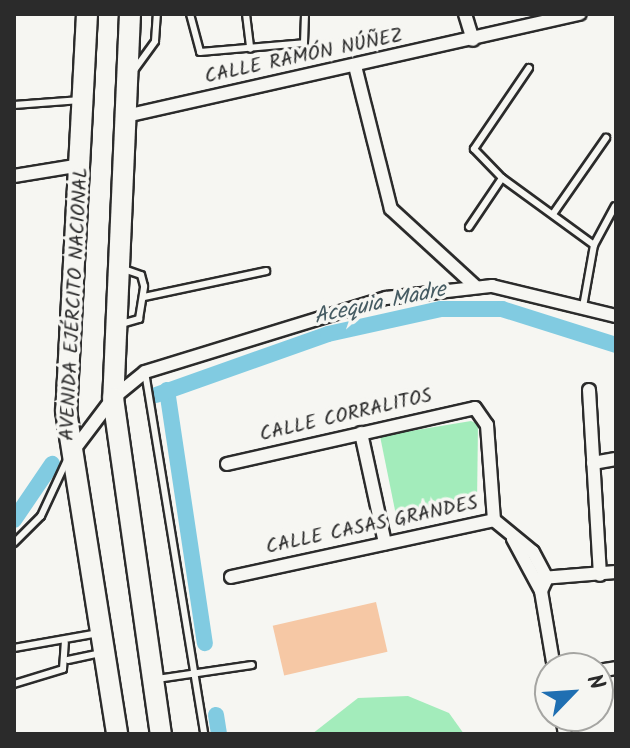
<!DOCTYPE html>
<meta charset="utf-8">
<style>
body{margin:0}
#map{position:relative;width:630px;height:748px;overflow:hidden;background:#f6f6f2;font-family:Kalam,sans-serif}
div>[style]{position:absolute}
.green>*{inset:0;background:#a3ecbb}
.canal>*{height:16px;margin:-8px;padding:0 8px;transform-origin:8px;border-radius:8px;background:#81cbe1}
.building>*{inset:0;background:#f6c8a5;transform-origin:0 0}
.roads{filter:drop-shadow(2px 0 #2b2b2b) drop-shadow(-2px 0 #2b2b2b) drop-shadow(0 2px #2b2b2b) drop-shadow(0 -2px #2b2b2b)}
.lane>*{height:6px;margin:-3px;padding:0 3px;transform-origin:3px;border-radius:3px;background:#f6f6f2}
.street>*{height:12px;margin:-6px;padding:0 6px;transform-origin:6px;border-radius:6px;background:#f6f6f2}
.primary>*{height:20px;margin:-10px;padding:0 10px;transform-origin:10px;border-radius:10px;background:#f6f6f2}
span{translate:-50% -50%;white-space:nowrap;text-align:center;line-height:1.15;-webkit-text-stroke:7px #f6f6f2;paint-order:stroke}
.street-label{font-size:20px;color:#2b2b2b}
.water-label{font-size:22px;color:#455b62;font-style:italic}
.frame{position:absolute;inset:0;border:16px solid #2b2b2b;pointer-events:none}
.north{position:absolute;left:534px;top:652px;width:80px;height:80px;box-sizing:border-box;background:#f6f6f2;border:2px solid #a5a5a2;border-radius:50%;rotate:65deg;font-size:22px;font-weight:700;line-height:32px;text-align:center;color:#2b2b2b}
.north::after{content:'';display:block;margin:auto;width:28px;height:36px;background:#1f6fb2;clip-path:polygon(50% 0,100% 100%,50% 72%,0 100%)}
</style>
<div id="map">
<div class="green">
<i style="clip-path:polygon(471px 421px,478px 424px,477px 504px,398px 525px,380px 436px)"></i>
<i style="clip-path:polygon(408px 696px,449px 713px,464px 734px,312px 734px,358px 698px)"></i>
</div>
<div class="canal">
<i style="left:167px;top:390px;width:256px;rotate:81.5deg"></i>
<i style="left:156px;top:395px;width:182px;rotate:-19.5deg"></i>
<i style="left:328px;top:334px;width:116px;rotate:-12.5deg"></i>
<i style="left:441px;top:309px;width:61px"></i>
<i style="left:502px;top:309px;width:120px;rotate:17.5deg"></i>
<i style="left:14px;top:520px;width:68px;rotate:-55.8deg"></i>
<i style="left:216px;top:715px;width:19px;rotate:81deg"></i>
</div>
<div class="building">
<i style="left:376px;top:602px;width:51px;height:106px;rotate:77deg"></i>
</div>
<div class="roads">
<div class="lane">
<i style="left:190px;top:14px;width:39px;rotate:75deg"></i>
<i style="left:200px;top:52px;width:104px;rotate:-4.9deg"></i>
<i style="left:304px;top:43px;width:29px;rotate:-88deg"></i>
<i style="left:246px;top:14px;width:35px;rotate:83deg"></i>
<i style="left:529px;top:68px;width:98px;rotate:124.2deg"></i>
<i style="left:474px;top:149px;width:40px;rotate:46deg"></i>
<i style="left:502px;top:178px;width:114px;rotate:36.1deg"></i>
<i style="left:594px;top:245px;width:63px;rotate:100.1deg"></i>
<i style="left:135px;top:69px;width:34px;rotate:-54deg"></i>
<i style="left:155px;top:41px;width:27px;rotate:-86deg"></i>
<i style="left:14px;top:105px;width:67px;rotate:-4.3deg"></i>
<i style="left:553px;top:214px;width:93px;rotate:-55.1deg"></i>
<i style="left:469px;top:227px;width:59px;rotate:-56deg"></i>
<i style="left:594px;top:245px;width:44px;rotate:-61.7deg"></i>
<i style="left:144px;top:297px;width:125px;rotate:-12deg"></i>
<i style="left:121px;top:324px;width:19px;rotate:-16deg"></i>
<i style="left:139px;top:319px;width:33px;rotate:-81deg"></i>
<i style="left:144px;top:286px;width:11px;rotate:-105deg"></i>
<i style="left:141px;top:275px;width:21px;rotate:-161deg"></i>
<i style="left:145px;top:372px;width:367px;rotate:80.7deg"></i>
<i style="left:14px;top:543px;width:38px;rotate:-45deg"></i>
<i style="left:41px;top:516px;width:62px;rotate:-65.1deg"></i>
<i style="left:14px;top:648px;width:86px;rotate:-10deg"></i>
<i style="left:68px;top:660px;width:33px;rotate:-12deg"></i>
<i style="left:157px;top:679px;width:96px;rotate:-8.4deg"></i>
<i style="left:14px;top:684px;width:51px;rotate:-17deg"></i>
<i style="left:63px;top:669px;width:26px;rotate:-86deg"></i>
</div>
<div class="street">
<i style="left:465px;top:14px;width:27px;rotate:73deg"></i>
<i style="left:355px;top:66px;width:147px;rotate:75.9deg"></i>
<i style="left:391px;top:209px;width:113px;rotate:42.5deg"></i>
<i style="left:130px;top:115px;width:461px;rotate:-12.7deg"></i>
<i style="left:14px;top:176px;width:68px;rotate:-9.3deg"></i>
<i style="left:589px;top:390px;width:185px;rotate:86.6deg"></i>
<i style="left:361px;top:433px;width:113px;rotate:77.7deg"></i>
<i style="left:73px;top:451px;width:66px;rotate:-53deg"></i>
<i style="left:113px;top:398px;width:41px;rotate:-39.1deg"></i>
<i style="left:145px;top:372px;width:252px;rotate:-17.1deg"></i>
<i style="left:386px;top:298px;width:107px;rotate:-6.5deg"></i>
<i style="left:492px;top:286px;width:128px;rotate:13.6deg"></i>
<i style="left:593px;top:463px;width:23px;rotate:-10deg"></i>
<i style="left:227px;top:464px;width:254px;rotate:-12.7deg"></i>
<i style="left:475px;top:408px;width:21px;rotate:55deg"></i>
<i style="left:487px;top:425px;width:95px;rotate:85.8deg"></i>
<i style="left:494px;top:520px;width:50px;rotate:39.4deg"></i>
<i style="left:533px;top:552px;width:30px;rotate:62deg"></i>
<i style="left:547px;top:578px;width:14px;rotate:115deg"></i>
<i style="left:513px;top:539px;width:59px;rotate:61.7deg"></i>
<i style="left:541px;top:591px;width:78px;rotate:80.4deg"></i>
<i style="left:231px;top:577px;width:269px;rotate:-12.2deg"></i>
<i style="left:542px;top:578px;width:74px;rotate:-4.6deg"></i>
<i style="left:598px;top:671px;width:18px;rotate:-9deg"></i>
<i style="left:562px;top:716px;width:18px;rotate:81deg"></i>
</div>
<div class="primary">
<i style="left:87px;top:14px;width:398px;rotate:93deg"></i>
<i style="left:66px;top:411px;width:327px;rotate:81deg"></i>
<i style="left:130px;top:14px;width:384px;rotate:92.5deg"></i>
<i style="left:113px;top:398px;width:339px;rotate:81.9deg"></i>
</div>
</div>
<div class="street-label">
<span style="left:304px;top:57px;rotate:-12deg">CALLE RAMÓN NÚÑEZ</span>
<span style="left:75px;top:304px;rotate:-87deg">AVENIDA EJÉRCITO NACIONAL</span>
<span style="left:346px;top:416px;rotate:-13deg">CALLE CORRALITOS</span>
<span style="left:372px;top:526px;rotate:-12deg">CALLE CASAS GRANDES</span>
</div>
<div class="water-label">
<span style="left:380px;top:304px;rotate:-12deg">Acequia Madre</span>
</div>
<div class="frame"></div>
<div class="north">N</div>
</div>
